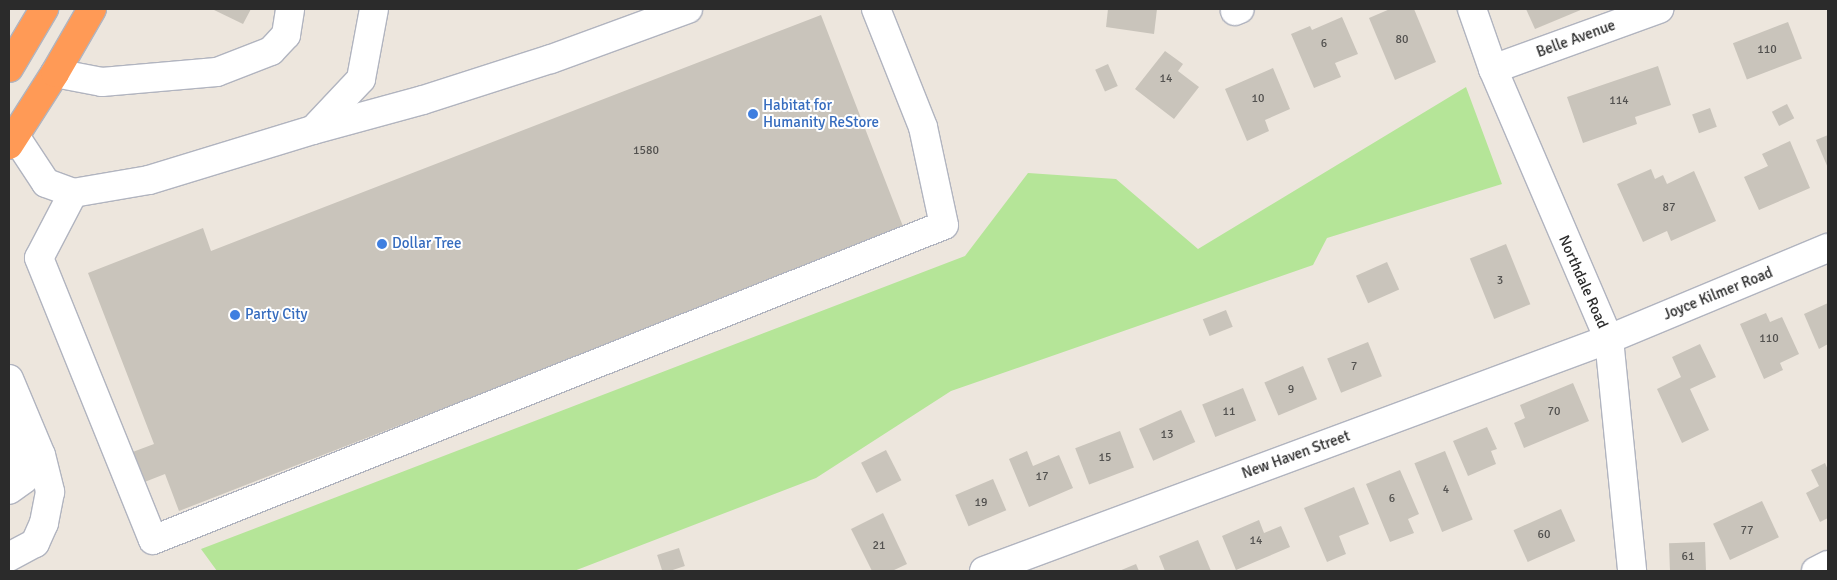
<!DOCTYPE html>
<style>
body{margin:0}
#map{position:relative;width:1837px;height:580px;overflow:hidden;background:#ede6dd;font-family:Signika,sans-serif}
div>[style]{position:absolute}
.green>*{inset:0;background:#b5e598}
.building>*{inset:0;background:#c9c4bb;transform-origin:0 0}
.roads{filter:drop-shadow(1px 0 #b1b4bf) drop-shadow(-1px 0 #b1b4bf) drop-shadow(0 1px #b1b4bf) drop-shadow(0 -1px #b1b4bf)}
.minor>*{height:28px;margin:-14px;padding:0 14px;transform-origin:14px;border-radius:14px;background:#fff}
.highway>*{height:28px;margin:-14px;padding:0 14px;transform-origin:14px;border-radius:14px;background:#ff9a56}
.dots>*{width:14px;height:14px;translate:-50% -50%;box-sizing:border-box;border:2px solid #fff;border-radius:50%}
span{translate:-50% -50%;white-space:nowrap;text-align:center;line-height:1.15;-webkit-text-stroke:4px #fff;paint-order:stroke}
.number-label{font-size:12px;color:#52514f}
.number-label span{-webkit-text-stroke-width:0}
.street-label{font-size:15px;color:#2b2b2b}
.shop-label{font-size:15px;color:#366cbe}
.left{translate:0 -50%;text-align:left}
.frame{position:absolute;inset:0;border:10px solid #2b2b2b;pointer-events:none}
</style>
<div id="map">
<div class="green">
<i style="clip-path:polygon(1466px 87px,1502px 184px,1327px 238px,1313px 265px,951px 391px,816px 478px,574px 571px,217px 571px,201px 549px,965px 256px,1028px 173px,1116px 179px,1198px 249px)"></i>
</div>
<div class="building">
<i style="clip-path:polygon(212px 9px,251px 9px,243px 24px)"></i>
<i style="clip-path:polygon(1108px 9px,1157px 9px,1154px 34px,1106px 27px)"></i>
<i style="clip-path:polygon(1390px 9px,1414px 9px,1436px 62px,1395px 80px,1369px 18px)"></i>
<i style="clip-path:polygon(1526px 9px,1583px 9px,1535px 29px)"></i>
<i style="clip-path:polygon(821px 15px,904px 229px,179px 511px,165px 474px,142px 483px,130px 453px,154px 444px,88px 273px,203px 228px,211px 251px)"></i>
<i style="clip-path:polygon(1342px 17px,1358px 54px,1335px 63px,1341px 77px,1314px 88px,1291px 34px,1310px 26px,1312px 30px)"></i>
<i style="left:1788px;top:22px;width:39px;height:59px;rotate:69deg"></i>
<i style="clip-path:polygon(1165px 51px,1183px 64px,1178px 71px,1199px 87px,1174px 119px,1135px 89px)"></i>
<i style="left:1108px;top:64px;width:24px;height:14px;rotate:66deg"></i>
<i style="clip-path:polygon(1658px 66px,1671px 105px,1635px 117px,1637px 124px,1583px 143px,1567px 97px)"></i>
<i style="clip-path:polygon(1273px 68px,1290px 109px,1265px 120px,1269px 131px,1247px 141px,1225px 89px)"></i>
<i style="left:1787px;top:104px;width:16px;height:17px;rotate:63deg"></i>
<i style="left:1710px;top:108px;width:20px;height:19px;rotate:70deg"></i>
<i style="clip-path:polygon(1828px 135px,1828px 168px,1816px 140px)"></i>
<i style="clip-path:polygon(1790px 141px,1810px 188px,1759px 210px,1744px 177px,1768px 166px,1762px 154px)"></i>
<i style="clip-path:polygon(1651px 169px,1655px 179px,1663px 175px,1667px 184px,1694px 171px,1716px 221px,1671px 241px,1667px 231px,1643px 242px,1617px 184px)"></i>
<i style="left:1506px;top:244px;width:65px;height:39px;rotate:68deg"></i>
<i style="left:1387px;top:262px;width:30px;height:34px;rotate:66deg"></i>
<i style="clip-path:polygon(1828px 303px,1828px 344px,1819px 349px,1804px 314px)"></i>
<i style="left:1226px;top:310px;width:18px;height:25px;rotate:68deg"></i>
<i style="clip-path:polygon(1766px 313px,1770px 322px,1782px 317px,1799px 354px,1780px 363px,1783px 370px,1764px 379px,1740px 324px)"></i>
<i style="left:1368px;top:342px;width:37px;height:44px;rotate:68deg"></i>
<i style="clip-path:polygon(1700px 344px,1716px 377px,1690px 389px,1709px 430px,1682px 443px,1657px 389px,1681px 377px,1672px 357px)"></i>
<i style="left:1303px;top:366px;width:36px;height:42px;rotate:67deg"></i>
<i style="clip-path:polygon(1573px 383px,1589px 421px,1524px 448px,1514px 423px,1525px 418px,1520px 405px)"></i>
<i style="left:1243px;top:388px;width:35px;height:44px;rotate:68deg"></i>
<i style="left:1181px;top:410px;width:35px;height:46px;rotate:66deg"></i>
<i style="clip-path:polygon(1487px 427px,1497px 449px,1491px 451px,1496px 464px,1468px 476px,1453px 441px)"></i>
<i style="left:1120px;top:431px;width:39px;height:48px;rotate:69deg"></i>
<i style="left:886px;top:450px;width:34px;height:28px;rotate:63deg"></i>
<i style="clip-path:polygon(1027px 451px,1033px 466px,1059px 455px,1073px 488px,1029px 507px,1009px 459px)"></i>
<i style="left:1445px;top:451px;width:74px;height:33px;rotate:68deg"></i>
<i style="clip-path:polygon(1825px 463px,1828px 470px,1828px 518px,1820px 522px,1806px 493px,1819px 486px,1811px 470px)"></i>
<i style="clip-path:polygon(1400px 470px,1419px 514px,1408px 519px,1414px 533px,1390px 542px,1366px 484px)"></i>
<i style="left:993px;top:479px;width:34px;height:41px;rotate:67deg"></i>
<i style="clip-path:polygon(1354px 487px,1369px 524px,1339px 536px,1346px 554px,1327px 562px,1304px 508px)"></i>
<i style="left:1762px;top:501px;width:40px;height:54px;rotate:65deg"></i>
<i style="left:1561px;top:509px;width:35px;height:52px;rotate:66deg"></i>
<i style="clip-path:polygon(883px 513px,907px 564px,892px 571px,872px 571px,851px 529px)"></i>
<i style="clip-path:polygon(1259px 520px,1264px 533px,1281px 526px,1290px 547px,1236px 570px,1222px 536px)"></i>
<i style="clip-path:polygon(1198px 540px,1211px 571px,1165px 571px,1159px 556px)"></i>
<i style="left:1705px;top:542px;width:29px;height:36px;rotate:88deg"></i>
<i style="left:679px;top:548px;width:19px;height:23px;rotate:72deg"></i>
<i style="clip-path:polygon(1136px 564px,1139px 571px,1119px 571px)"></i>
</div>
<div class="roads">
<div class="minor">
<i style="left:1472px;top:9px;width:64px;rotate:70.7deg"></i>
<i style="left:1493px;top:69px;width:294px;rotate:66.8deg"></i>
<i style="left:1609px;top:339px;width:233px;rotate:84.3deg"></i>
<i style="left:1235px;top:11px;width:5px;rotate:-22deg"></i>
<i style="left:1493px;top:69px;width:177px;rotate:-19.9deg"></i>
<i style="left:55px;top:73px;width:48px;rotate:10.8deg"></i>
<i style="left:102px;top:82px;width:115px;rotate:-5deg"></i>
<i style="left:217px;top:72px;width:58px;rotate:-21.3deg"></i>
<i style="left:271px;top:51px;width:22px;rotate:-47deg"></i>
<i style="left:286px;top:35px;width:26px;rotate:-81deg"></i>
<i style="left:313px;top:130px;width:70px;rotate:-46.7deg"></i>
<i style="left:361px;top:79px;width:71px;rotate:-79.5deg"></i>
<i style="left:15px;top:136px;width:56px;rotate:56.6deg"></i>
<i style="left:46px;top:183px;width:29px;rotate:20deg"></i>
<i style="left:73px;top:193px;width:77px;rotate:-9.7deg"></i>
<i style="left:149px;top:180px;width:171px;rotate:-17deg"></i>
<i style="left:313px;top:130px;width:114px;rotate:-15.3deg"></i>
<i style="left:423px;top:100px;width:134px;rotate:-17.8deg"></i>
<i style="left:551px;top:59px;width:146px;rotate:-20.1deg"></i>
<i style="left:73px;top:193px;width:73px;rotate:117.6deg"></i>
<i style="left:39px;top:258px;width:304px;rotate:68deg"></i>
<i style="left:153px;top:540px;width:851px;rotate:-21.71deg"></i>
<i style="left:944px;top:225px;width:100px;rotate:-102.1deg"></i>
<i style="left:923px;top:127px;width:127px;rotate:-111.7deg"></i>
<i style="left:9px;top:379px;width:82px;rotate:67.2deg"></i>
<i style="left:41px;top:455px;width:38px;rotate:76deg"></i>
<i style="left:50px;top:492px;width:32px;rotate:101deg"></i>
<i style="left:44px;top:523px;width:22px;rotate:114deg"></i>
<i style="left:35px;top:543px;width:30px;rotate:152deg"></i>
<i style="left:9px;top:465px;width:20px;rotate:-27deg"></i>
<i style="left:27px;top:456px;width:31px;rotate:-115deg"></i>
<i style="left:9px;top:490px;width:19px;rotate:-36deg"></i>
<i style="left:24px;top:479px;width:23px;rotate:-83deg"></i>
<i style="left:984px;top:571px;width:667px;rotate:-20.36deg"></i>
<i style="left:1609px;top:339px;width:237px;rotate:-22.6deg"></i>
<i style="left:1816px;top:571px;width:13px;rotate:-27deg"></i>
</div>
<div class="highway">
<i style="left:9px;top:68px;width:69px;rotate:-59.3deg"></i>
<i style="left:9px;top:145px;width:85px;rotate:-57.4deg"></i>
<i style="left:55px;top:73px;width:74px;rotate:-60deg"></i>
</div>
</div>
<div class="dots">
<i style="left:753px;top:114px;background:#3f7fe0"></i>
<i style="left:382px;top:244px;background:#3f7fe0"></i>
<i style="left:235px;top:315px;background:#3f7fe0"></i>
</div>
<div class="number-label">
<span style="left:1402px;top:40px">80</span>
<span style="left:1324px;top:44px">6</span>
<span style="left:1767px;top:50px">110</span>
<span style="left:1166px;top:79px">14</span>
<span style="left:1258px;top:99px">10</span>
<span style="left:1619px;top:101px">114</span>
<span style="left:646px;top:151px">1580</span>
<span style="left:1669px;top:208px">87</span>
<span style="left:1500px;top:281px">3</span>
<span style="left:1769px;top:339px">110</span>
<span style="left:1354px;top:367px">7</span>
<span style="left:1291px;top:390px">9</span>
<span style="left:1229px;top:412px">11</span>
<span style="left:1554px;top:412px">70</span>
<span style="left:1167px;top:435px">13</span>
<span style="left:1105px;top:458px">15</span>
<span style="left:1042px;top:477px">17</span>
<span style="left:1446px;top:490px">4</span>
<span style="left:1392px;top:499px">6</span>
<span style="left:981px;top:503px">19</span>
<span style="left:1747px;top:531px">77</span>
<span style="left:1544px;top:535px">60</span>
<span style="left:1256px;top:541px">14</span>
<span style="left:879px;top:546px">21</span>
<span style="left:1688px;top:557px">61</span>
</div>
<div class="street-label">
<span style="left:1576px;top:39px;rotate:-20deg">Belle Avenue</span>
<span style="left:1583px;top:282px;rotate:66deg">Northdale Road</span>
<span style="left:1718px;top:294px;rotate:-22deg">Joyce Kilmer Road</span>
<span style="left:1296px;top:455px;rotate:-20deg">New Haven Street</span>
</div>
<div class="shop-label">
<span class="left" style="left:763px;top:114px">Habitat for<br>Humanity ReStore</span>
<span class="left" style="left:392px;top:244px">Dollar Tree</span>
<span class="left" style="left:245px;top:315px">Party City</span>
</div>
<div class="frame"></div>
</div>
